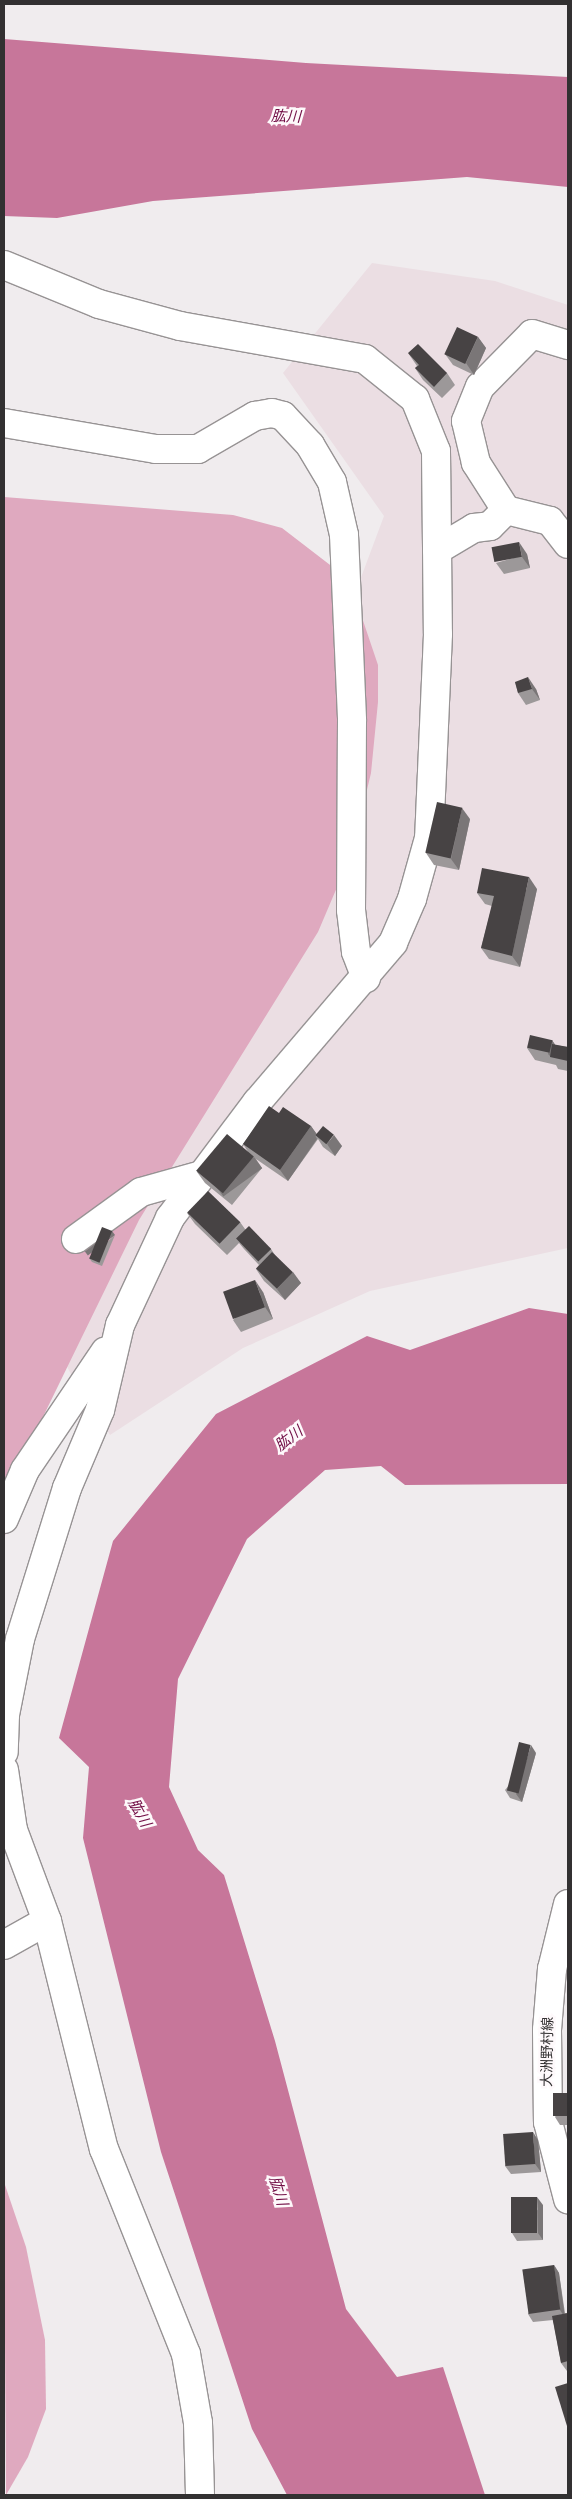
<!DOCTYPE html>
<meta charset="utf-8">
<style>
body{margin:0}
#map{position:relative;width:572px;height:2499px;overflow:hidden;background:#f0ecee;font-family:"Alegreya Sans","Noto Sans JP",sans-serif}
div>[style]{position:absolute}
.built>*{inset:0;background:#ebdee3}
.green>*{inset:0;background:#dfa9bf}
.water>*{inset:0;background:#c7769a}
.roads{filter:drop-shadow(1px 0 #979394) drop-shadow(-1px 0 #979394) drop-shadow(0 1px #979394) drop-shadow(0 -1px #979394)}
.minor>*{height:28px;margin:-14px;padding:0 14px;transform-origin:14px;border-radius:14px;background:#fff}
.major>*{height:28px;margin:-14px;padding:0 14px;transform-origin:14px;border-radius:14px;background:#fff}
.wall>*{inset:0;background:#9c9899}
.shaded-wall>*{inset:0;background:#7a7677;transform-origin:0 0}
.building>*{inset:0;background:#474344;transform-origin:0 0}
span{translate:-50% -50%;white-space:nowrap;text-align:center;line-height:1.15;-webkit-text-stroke:5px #fef9fb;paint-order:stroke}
.street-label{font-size:14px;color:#323031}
.water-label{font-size:15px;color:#720e46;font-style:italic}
.frame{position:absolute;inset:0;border:5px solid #323031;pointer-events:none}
</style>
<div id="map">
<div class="built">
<i style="clip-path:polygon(372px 263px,495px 281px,568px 305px,568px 1248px,370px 1291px,243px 1348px,110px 1435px,72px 1376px,11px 1261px,323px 679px,384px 516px,283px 373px)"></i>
</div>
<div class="green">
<i style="clip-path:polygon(4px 497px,233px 515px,282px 528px,334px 568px,353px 591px,378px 665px,378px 702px,371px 773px,352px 852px,318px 932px,139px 1220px,40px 1423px,4px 1539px)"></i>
<i style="clip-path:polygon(4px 2182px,26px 2247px,45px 2340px,46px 2409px,28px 2457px,6px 2495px)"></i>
</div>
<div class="water">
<i style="clip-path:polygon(4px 39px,306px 63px,568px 77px,568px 187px,467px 177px,153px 201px,57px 218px,4px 216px)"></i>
<i style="clip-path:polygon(529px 1308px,568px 1314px,568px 1484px,405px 1485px,381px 1466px,325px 1470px,247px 1539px,178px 1679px,169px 1787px,198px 1850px,224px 1875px,275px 2041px,346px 2309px,397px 2377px,443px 2367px,485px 2495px,287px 2495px,252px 2429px,161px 2152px,83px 1838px,89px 1767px,59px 1738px,113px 1541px,216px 1414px,367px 1336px,410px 1350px)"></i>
</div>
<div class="roads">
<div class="minor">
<i style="left:4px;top:265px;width:103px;rotate:22.3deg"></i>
<i style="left:99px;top:304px;width:84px;rotate:15.2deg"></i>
<i style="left:180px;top:326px;width:188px;rotate:10.1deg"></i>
<i style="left:365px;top:359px;width:64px;rotate:38.7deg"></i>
<i style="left:415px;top:399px;width:56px;rotate:68deg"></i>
<i style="left:436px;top:451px;width:183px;rotate:89.4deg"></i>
<i style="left:438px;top:634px;width:204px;rotate:92.5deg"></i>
<i style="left:429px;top:838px;width:63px;rotate:105.6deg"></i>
<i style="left:412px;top:899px;width:48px;rotate:113.4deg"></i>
<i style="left:393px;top:943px;width:209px;rotate:130.5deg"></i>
<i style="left:257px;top:1102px;width:145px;rotate:126.9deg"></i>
<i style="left:170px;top:1218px;width:118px;rotate:115deg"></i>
<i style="left:120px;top:1325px;width:87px;rotate:103.2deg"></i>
<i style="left:100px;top:1410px;width:85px;rotate:112.9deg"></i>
<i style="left:67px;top:1488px;width:158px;rotate:107.3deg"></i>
<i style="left:20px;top:1639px;width:77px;rotate:101.2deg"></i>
<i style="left:5px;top:1715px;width:37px;rotate:92deg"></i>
<i style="left:4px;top:423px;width:154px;rotate:9.7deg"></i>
<i style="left:156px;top:449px;width:42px"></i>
<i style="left:198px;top:449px;width:66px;rotate:-30.1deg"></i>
<i style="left:255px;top:416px;width:17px;rotate:-10deg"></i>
<i style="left:272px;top:413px;width:11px;rotate:15deg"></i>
<i style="left:283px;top:416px;width:40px;rotate:47deg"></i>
<i style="left:310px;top:445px;width:43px;rotate:59.3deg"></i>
<i style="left:332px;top:482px;width:54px;rotate:77.2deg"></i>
<i style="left:344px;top:535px;width:186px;rotate:87.5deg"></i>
<i style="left:352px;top:721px;width:189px;rotate:90.3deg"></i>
<i style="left:351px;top:910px;width:42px;rotate:83.2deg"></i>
<i style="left:356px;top:952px;width:28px;rotate:69deg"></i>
<i style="left:506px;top:510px;width:45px;rotate:14deg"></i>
<i style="left:550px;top:521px;width:29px;rotate:52deg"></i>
<i style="left:437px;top:550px;width:43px;rotate:-30.7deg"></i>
<i style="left:474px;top:528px;width:16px;rotate:-7deg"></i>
<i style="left:490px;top:526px;width:23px;rotate:-45deg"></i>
<i style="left:506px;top:510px;width:56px;rotate:-122.6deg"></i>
<i style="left:476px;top:463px;width:43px;rotate:-103.4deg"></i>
<i style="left:466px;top:421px;width:37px;rotate:-68deg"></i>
<i style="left:480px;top:387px;width:74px;rotate:-45.5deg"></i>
<i style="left:532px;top:334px;width:38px;rotate:17deg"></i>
<i style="left:76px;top:1239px;width:80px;rotate:-35.9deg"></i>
<i style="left:141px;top:1192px;width:63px;rotate:-15.6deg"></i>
<i style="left:4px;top:1519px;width:53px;rotate:-66.8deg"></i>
<i style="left:25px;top:1470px;width:143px;rotate:-55.9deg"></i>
<i style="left:4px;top:1770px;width:61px;rotate:81.5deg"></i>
<i style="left:13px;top:1830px;width:97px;rotate:69.5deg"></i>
<i style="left:47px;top:1921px;width:235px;rotate:76deg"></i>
<i style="left:104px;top:2149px;width:221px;rotate:68.2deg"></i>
<i style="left:186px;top:2354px;width:70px;rotate:80.1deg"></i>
<i style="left:198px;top:2423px;width:72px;rotate:88.4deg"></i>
<i style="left:4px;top:1945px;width:49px;rotate:-29.2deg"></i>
</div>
<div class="major">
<i style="left:568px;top:1904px;width:67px;rotate:103.8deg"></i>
<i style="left:552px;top:1969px;width:61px;rotate:94.7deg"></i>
<i style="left:547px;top:2030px;width:92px;rotate:89.4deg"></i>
<i style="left:548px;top:2122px;width:80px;rotate:75.4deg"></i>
</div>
</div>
<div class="wall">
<i style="clip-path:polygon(478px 337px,486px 348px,474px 375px,453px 365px,445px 354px)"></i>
<i style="clip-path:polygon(408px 353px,447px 373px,455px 385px,442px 398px,423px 380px,415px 368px,417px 366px)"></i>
<i style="clip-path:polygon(527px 554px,530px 568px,504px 574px,496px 563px)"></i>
<i style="clip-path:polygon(515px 682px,536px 689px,540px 700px,526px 705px,518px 693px)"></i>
<i style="clip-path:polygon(470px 819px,459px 870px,434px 865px,426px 853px)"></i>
<i style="clip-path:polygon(537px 889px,520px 967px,489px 959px,481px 948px,492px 906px,485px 904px,477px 893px)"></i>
<i style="clip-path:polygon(552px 1040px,555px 1045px,568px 1047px,568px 1071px,558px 1069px,556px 1065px,535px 1060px,527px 1048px)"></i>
<i style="clip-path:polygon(279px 1113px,311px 1126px,316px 1134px,342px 1146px,335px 1156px,323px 1147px,318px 1139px,288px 1181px,256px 1159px,262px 1168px,232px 1205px,205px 1183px,197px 1172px,248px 1152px,243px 1144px)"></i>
<i style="clip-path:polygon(187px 1213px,240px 1222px,245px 1229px,271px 1249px,275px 1255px,301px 1283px,285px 1300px,264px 1281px,256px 1269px,259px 1265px,244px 1249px,239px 1243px,227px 1255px,195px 1224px)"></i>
<i style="clip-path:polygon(115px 1235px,102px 1266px,92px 1262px,89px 1258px)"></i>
<i style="clip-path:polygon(263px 1292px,273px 1319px,241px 1332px,233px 1320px)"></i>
<i style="clip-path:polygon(536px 1753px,522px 1802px,510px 1798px,505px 1790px)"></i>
<i style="clip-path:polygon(568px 2093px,568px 2125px,560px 2125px,555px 2117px)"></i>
<i style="clip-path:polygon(538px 2140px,541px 2172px,511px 2174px,505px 2166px)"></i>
<i style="clip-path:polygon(543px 2205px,543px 2240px,517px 2241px,512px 2233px)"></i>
<i style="clip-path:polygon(554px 2265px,559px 2273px,565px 2313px,568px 2313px,568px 2370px,567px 2371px,561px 2363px,553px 2320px,533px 2322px,528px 2314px)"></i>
</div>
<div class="shaded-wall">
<i style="clip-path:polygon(478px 337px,486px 348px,474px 375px,466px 363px)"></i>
<i style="clip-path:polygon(519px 542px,527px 554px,530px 568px,522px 557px)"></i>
<i style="clip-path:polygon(528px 677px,536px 689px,540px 700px,532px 689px)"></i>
<i style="clip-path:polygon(462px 808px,470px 819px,459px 870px,451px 859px)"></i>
<i style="clip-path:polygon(529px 877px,537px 889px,520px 967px,512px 956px)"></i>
<i style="clip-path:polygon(552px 1040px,560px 1052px,551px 1057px,548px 1054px)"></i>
<i style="clip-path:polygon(311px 1126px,319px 1137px,315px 1135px,317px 1139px,288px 1181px,280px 1170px)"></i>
<i style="clip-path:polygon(334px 1135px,342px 1146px,335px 1156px,327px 1144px)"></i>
<i style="left:254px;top:1157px;width:14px;height:48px;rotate:54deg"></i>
<i style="left:112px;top:1231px;width:5px;height:34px;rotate:53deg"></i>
<i style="clip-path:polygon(293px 1272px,301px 1283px,285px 1300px,277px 1289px)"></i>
<i style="clip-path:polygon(255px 1280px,263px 1292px,273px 1319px,265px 1307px)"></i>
<i style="clip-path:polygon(531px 1745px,536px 1753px,522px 1802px,516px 1794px)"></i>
<i style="clip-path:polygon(533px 2132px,538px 2140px,541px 2172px,535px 2164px)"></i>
<i style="clip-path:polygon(537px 2197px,543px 2205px,543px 2240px,538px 2233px)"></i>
<i style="clip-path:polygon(554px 2265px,559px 2273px,565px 2318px,560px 2310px)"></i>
</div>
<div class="building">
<i style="left:457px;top:327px;width:23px;height:30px;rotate:25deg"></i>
<i style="clip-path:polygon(418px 344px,447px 373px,434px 387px,415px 368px,419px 365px,408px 353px)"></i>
<i style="left:519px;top:542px;width:15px;height:28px;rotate:79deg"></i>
<i style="clip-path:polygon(528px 677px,532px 689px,518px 693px,515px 682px)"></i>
<i style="left:437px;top:802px;width:26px;height:52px;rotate:13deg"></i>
<i style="clip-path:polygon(482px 868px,529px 877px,512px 956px,481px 948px,494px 896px,477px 893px)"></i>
<i style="left:530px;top:1035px;width:23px;height:13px;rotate:13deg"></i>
<i style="clip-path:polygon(552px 1044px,568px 1047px,568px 1061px,550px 1057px)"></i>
<i style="clip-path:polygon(269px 1106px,279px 1113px,283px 1107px,311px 1126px,280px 1170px,243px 1144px)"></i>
<i style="left:323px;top:1126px;width:14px;height:12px;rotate:39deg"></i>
<i style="left:227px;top:1134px;width:35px;height:48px;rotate:40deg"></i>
<i style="left:208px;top:1191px;width:45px;height:30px;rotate:44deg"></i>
<i style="left:249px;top:1226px;width:32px;height:18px;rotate:46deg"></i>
<i style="left:102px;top:1227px;width:11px;height:34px;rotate:22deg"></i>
<i style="left:272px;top:1252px;width:29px;height:23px;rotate:44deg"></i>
<i style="left:255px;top:1280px;width:29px;height:34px;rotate:70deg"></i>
<i style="left:519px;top:1742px;width:12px;height:50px;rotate:14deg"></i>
<i style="left:568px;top:2093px;width:23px;height:15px;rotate:90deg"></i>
<i style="left:533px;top:2132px;width:32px;height:30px;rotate:86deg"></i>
<i style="left:511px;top:2197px;width:26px;height:36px"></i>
<i style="left:554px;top:2265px;width:45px;height:32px;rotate:82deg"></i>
<i style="clip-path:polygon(568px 2313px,568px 2361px,561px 2363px,552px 2316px)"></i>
<i style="clip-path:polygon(568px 2383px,568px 2425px,567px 2426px,555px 2387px)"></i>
</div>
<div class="street-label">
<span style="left:548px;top:2052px;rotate:-89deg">大洲野村線</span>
</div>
<div class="water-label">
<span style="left:286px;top:117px;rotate:2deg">肱川</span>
<span style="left:289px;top:1439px;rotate:-37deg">肱川</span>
<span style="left:139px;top:1813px;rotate:61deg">肱川</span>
<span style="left:278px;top:2191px;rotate:73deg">肱川</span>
</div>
<div class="frame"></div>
</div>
